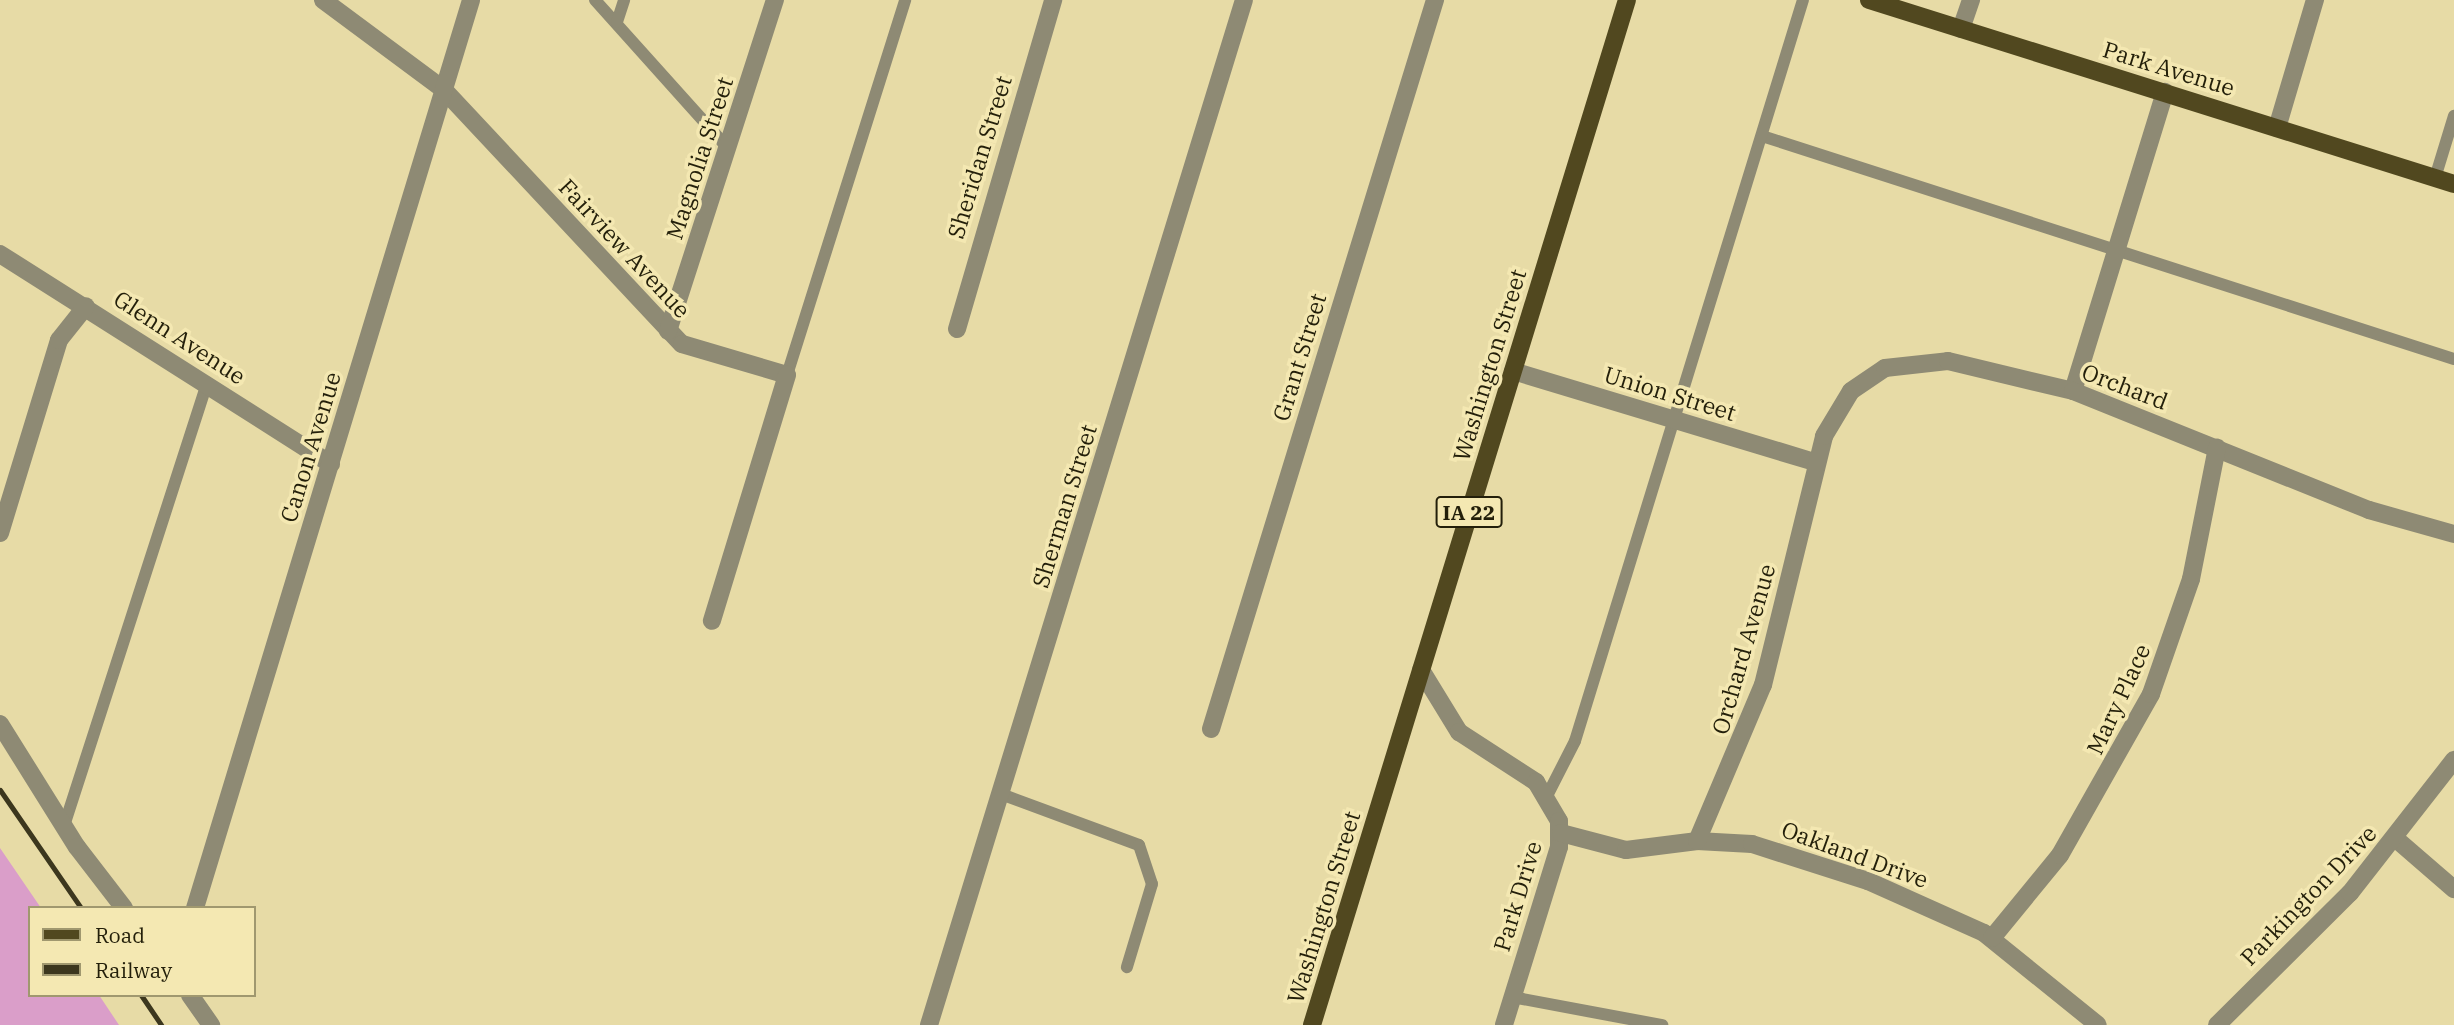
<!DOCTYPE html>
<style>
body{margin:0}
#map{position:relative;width:2454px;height:1025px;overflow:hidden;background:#e7dba6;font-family:"IBM Plex Serif",serif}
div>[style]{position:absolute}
.green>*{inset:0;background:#da9ec9}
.lane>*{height:12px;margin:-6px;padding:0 6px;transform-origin:6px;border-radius:6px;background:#8e8a74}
.street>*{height:18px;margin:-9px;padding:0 9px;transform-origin:9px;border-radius:9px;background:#8e8a74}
.primary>*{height:18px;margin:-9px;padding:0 9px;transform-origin:9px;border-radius:9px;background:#51481f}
.rail>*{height:5px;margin:-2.5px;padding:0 2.5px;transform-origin:2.5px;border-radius:2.5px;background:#3c371e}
span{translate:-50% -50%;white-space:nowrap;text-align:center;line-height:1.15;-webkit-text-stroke:7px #f4e8b2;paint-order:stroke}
.shield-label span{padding:2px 5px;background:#f4e8b2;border:2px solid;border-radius:5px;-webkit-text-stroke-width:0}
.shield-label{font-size:21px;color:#231f0a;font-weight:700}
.street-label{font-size:23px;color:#231f0a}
.legend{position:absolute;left:28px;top:906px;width:228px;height:91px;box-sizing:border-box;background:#f4e8b2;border:2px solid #a0986f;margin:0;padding:9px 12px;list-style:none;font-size:21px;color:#231f0a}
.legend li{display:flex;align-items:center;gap:14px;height:35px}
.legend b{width:35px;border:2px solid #a0986f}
</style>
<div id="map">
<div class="green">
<i style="clip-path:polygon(0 848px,41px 908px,30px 908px,30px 995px,99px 995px,119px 1025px,0 1025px)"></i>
</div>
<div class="lane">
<i style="left:595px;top:0;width:199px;rotate:48.1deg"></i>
<i style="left:617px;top:22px;width:23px;rotate:-72deg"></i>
<i style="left:1762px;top:136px;width:727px;rotate:17.86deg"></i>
<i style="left:2435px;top:178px;width:65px;rotate:-73deg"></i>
<i style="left:787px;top:375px;width:393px;rotate:-72.5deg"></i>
<i style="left:1001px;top:794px;width:147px;rotate:20.3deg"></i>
<i style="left:1139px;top:845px;width:41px;rotate:71.6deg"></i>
<i style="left:1152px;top:884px;width:87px;rotate:106.8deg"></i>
<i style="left:1548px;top:794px;width:59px;rotate:-63deg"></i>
<i style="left:1575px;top:741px;width:775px;rotate:-72.9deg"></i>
<i style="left:64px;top:826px;width:466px;rotate:-72.1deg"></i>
<i style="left:1512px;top:997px;width:153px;rotate:10.6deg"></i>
</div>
<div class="street">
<i style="left:323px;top:0;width:151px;rotate:36.6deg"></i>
<i style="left:444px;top:90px;width:348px;rotate:46.9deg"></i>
<i style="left:682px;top:344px;width:109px;rotate:16.4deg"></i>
<i style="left:787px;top:375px;width:257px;rotate:107deg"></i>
<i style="left:1961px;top:29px;width:31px;rotate:-71deg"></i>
<i style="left:2277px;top:128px;width:134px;rotate:-73.5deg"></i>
<i style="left:0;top:254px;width:392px;rotate:32.4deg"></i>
<i style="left:957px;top:329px;width:343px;rotate:-73.7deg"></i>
<i style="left:668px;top:331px;width:348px;rotate:-72.1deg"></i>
<i style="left:1513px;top:371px;width:314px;rotate:16.8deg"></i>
<i style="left:2073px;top:391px;width:313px;rotate:-72.9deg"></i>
<i style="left:0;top:533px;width:202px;rotate:-73deg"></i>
<i style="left:59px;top:340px;width:43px;rotate:-51.5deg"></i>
<i style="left:1421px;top:670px;width:73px;rotate:58.5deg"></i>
<i style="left:1459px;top:732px;width:92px;rotate:33deg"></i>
<i style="left:1536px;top:782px;width:45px;rotate:59.5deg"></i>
<i style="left:1559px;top:821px;width:26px;rotate:90deg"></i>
<i style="left:1559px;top:847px;width:186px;rotate:107.2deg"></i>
<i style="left:0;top:724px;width:145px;rotate:58deg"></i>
<i style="left:77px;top:847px;width:77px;rotate:52.4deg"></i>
<i style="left:1211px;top:729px;width:763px;rotate:-72.92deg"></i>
<i style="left:1561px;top:833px;width:67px;rotate:14.7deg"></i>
<i style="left:1626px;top:850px;width:72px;rotate:-7.2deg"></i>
<i style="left:1697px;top:841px;width:55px;rotate:3.1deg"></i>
<i style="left:1752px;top:844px;width:122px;rotate:17.7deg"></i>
<i style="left:1868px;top:881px;width:127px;rotate:24.1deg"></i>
<i style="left:1984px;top:933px;width:146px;rotate:38.9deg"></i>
<i style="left:2396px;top:839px;width:77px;rotate:40.8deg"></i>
<i style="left:1697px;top:841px;width:169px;rotate:-67.1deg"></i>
<i style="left:1763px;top:685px;width:256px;rotate:-76.2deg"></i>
<i style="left:1824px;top:436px;width:52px;rotate:-59deg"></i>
<i style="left:1851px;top:391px;width:41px;rotate:-34.1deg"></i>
<i style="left:1885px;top:368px;width:63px;rotate:-6.3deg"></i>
<i style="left:1948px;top:361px;width:129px;rotate:13.5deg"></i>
<i style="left:2073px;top:391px;width:319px;rotate:21.9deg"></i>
<i style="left:2369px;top:510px;width:88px;rotate:15.8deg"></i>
<i style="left:195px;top:908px;width:949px;rotate:-73.09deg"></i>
<i style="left:1992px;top:938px;width:107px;rotate:-50.7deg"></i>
<i style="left:2060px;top:855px;width:185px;rotate:-60.5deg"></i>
<i style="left:2151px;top:694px;width:122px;rotate:-70.8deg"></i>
<i style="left:2191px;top:579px;width:134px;rotate:-78.8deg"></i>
<i style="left:190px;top:995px;width:37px;rotate:55deg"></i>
<i style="left:929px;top:1025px;width:1072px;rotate:-72.92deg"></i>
<i style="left:2217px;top:1025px;width:187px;rotate:-44.8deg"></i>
<i style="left:2350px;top:893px;width:169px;rotate:-52deg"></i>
</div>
<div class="primary">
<i style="left:1869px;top:0;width:613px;rotate:17.46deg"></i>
<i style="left:1312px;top:1025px;width:1072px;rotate:-72.92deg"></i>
</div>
<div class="rail">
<i style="left:0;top:790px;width:143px;rotate:55.5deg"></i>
<i style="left:141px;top:995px;width:36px;rotate:56deg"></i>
</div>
<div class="shield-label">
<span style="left:1469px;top:512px">IA 22</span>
</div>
<div class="street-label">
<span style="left:2169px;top:68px;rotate:17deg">Park Avenue</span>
<span style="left:979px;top:157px;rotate:-73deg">Sheridan Street</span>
<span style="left:699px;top:158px;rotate:-72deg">Magnolia Street</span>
<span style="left:625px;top:248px;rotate:47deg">Fairview Avenue</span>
<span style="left:180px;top:337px;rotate:33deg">Glenn Avenue</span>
<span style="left:1299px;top:357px;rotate:-73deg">Grant Street</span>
<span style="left:1489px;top:365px;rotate:-73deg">Washington Street</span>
<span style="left:2125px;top:386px;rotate:21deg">Orchard</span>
<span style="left:1670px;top:393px;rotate:17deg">Union Street</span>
<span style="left:310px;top:447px;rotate:-73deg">Canon Avenue</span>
<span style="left:1064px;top:506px;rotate:-73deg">Sherman Street</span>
<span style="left:1743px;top:649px;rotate:-74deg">Orchard Avenue</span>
<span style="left:2118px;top:699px;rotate:-65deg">Mary Place</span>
<span style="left:1855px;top:854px;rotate:20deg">Oakland Drive</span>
<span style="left:2308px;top:895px;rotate:-46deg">Parkington Drive</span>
<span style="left:1517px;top:896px;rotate:-73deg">Park Drive</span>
<span style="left:1323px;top:907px;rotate:-73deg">Washington Street</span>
</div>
<ul class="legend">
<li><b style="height:9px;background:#51481f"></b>Road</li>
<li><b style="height:9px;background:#3c371e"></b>Railway</li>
</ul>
</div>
